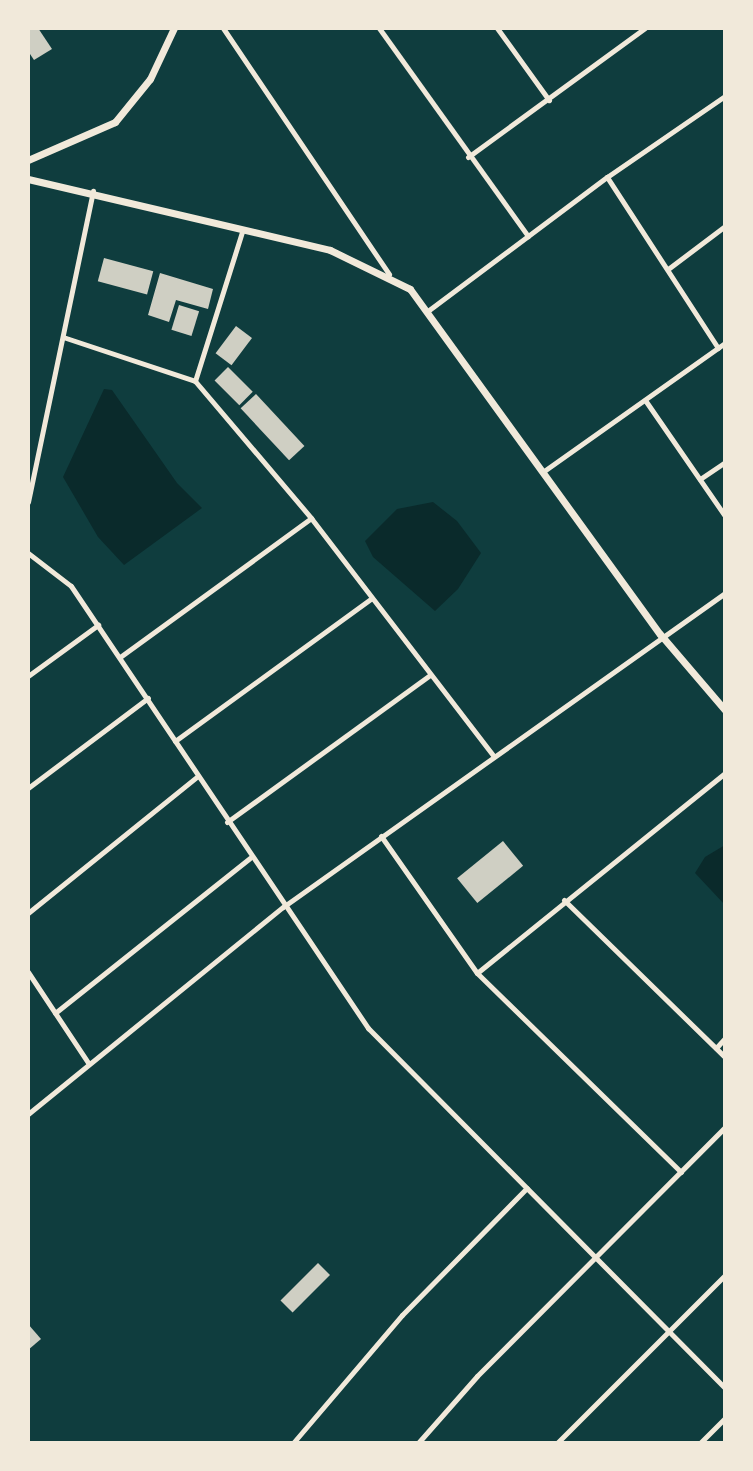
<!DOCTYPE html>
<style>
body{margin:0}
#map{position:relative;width:753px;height:1471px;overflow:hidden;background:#0f3d3e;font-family:Roboto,sans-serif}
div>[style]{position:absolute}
.water>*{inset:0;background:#0a2a2b}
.building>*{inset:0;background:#cfcfc3;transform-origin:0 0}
.minor>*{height:5px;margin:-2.5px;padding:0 2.5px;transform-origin:2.5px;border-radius:2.5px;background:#f1e9da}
.tertiary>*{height:7px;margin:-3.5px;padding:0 3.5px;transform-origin:3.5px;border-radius:3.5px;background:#f1e9da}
.secondary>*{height:7px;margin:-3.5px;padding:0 3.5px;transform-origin:3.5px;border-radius:3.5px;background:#f1e9da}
span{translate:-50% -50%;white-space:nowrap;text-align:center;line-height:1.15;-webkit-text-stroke:8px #f1e9da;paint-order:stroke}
.frame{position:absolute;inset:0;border:30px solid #f1e9da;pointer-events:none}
</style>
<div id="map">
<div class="water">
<i style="clip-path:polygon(104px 389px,112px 390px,177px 483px,202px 508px,124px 565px,98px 537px,63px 477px)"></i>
<i style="clip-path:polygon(433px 502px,457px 521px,481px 553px,458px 589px,435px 611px,373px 557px,365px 541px,397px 509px)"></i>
<i style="clip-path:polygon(725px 845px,725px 905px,695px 873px,705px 857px)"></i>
</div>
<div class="building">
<i style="clip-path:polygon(28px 28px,38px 28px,52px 49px,34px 60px,28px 51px)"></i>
<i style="left:104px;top:258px;width:51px;height:24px;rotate:15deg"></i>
<i style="clip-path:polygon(160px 273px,213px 289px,208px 309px,176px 300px,169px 322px,148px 315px)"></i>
<i style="left:179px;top:305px;width:21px;height:26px;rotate:17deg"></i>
<i style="left:236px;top:326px;width:20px;height:34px;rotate:37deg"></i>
<i style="left:228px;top:367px;width:35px;height:19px;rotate:45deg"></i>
<i style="left:256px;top:394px;width:71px;height:21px;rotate:47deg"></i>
<i style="left:503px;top:841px;width:32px;height:59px;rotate:51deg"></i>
<i style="left:318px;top:1263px;width:17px;height:53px;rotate:45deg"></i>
<i style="clip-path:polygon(28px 1324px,41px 1339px,28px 1350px)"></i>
</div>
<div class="minor">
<i style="left:223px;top:28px;width:297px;rotate:56deg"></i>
<i style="left:379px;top:28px;width:256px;rotate:54.4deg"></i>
<i style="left:497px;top:28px;width:89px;rotate:54.2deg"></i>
<i style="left:468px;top:157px;width:219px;rotate:-36.1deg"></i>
<i style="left:668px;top:269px;width:71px;rotate:-37deg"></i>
<i style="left:429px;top:310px;width:222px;rotate:-36.8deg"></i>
<i style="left:63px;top:337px;width:139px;rotate:18.4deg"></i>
<i style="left:195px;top:381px;width:180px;rotate:49.7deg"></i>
<i style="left:311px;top:518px;width:299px;rotate:52.5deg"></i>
<i style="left:718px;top:348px;width:204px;rotate:-123deg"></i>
<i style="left:607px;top:177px;width:143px;rotate:-34.5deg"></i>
<i style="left:195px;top:381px;width:159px;rotate:-72.5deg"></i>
<i style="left:645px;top:400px;width:141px;rotate:55.4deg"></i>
<i style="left:544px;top:471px;width:222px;rotate:-35.3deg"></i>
<i style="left:700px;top:479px;width:30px;rotate:-34deg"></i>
<i style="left:28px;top:502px;width:318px;rotate:-78.2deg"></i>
<i style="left:28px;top:553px;width:54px;rotate:37.5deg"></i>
<i style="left:71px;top:586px;width:533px;rotate:56.1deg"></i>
<i style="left:368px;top:1028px;width:507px;rotate:45.24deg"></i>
<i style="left:120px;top:657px;width:236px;rotate:-36deg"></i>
<i style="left:28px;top:676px;width:87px;rotate:-36.1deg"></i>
<i style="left:175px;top:741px;width:243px;rotate:-36deg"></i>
<i style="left:28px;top:788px;width:150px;rotate:-36.9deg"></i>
<i style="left:227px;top:822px;width:251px;rotate:-35.9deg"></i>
<i style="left:381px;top:836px;width:167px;rotate:55deg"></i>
<i style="left:477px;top:973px;width:285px;rotate:44.3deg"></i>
<i style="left:564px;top:900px;width:225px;rotate:44.3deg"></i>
<i style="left:28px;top:913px;width:218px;rotate:-38.9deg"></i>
<i style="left:28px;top:972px;width:110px;rotate:56.5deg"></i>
<i style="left:477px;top:973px;width:319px;rotate:-38.9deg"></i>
<i style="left:55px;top:1013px;width:249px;rotate:-38.5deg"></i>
<i style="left:716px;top:1048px;width:13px;rotate:-48deg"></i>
<i style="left:28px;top:1114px;width:328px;rotate:-39.1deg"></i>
<i style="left:283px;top:907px;width:542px;rotate:-35.39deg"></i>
<i style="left:293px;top:1443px;width:168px;rotate:-49.6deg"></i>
<i style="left:402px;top:1315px;width:178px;rotate:-45.5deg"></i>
<i style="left:418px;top:1443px;width:89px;rotate:-48.6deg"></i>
<i style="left:477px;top:1376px;width:351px;rotate:-45.1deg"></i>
<i style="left:557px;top:1443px;width:238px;rotate:-45deg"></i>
<i style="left:700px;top:1443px;width:35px;rotate:-45deg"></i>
</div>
<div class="tertiary">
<i style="left:28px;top:160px;width:95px;rotate:-23.6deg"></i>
<i style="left:115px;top:122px;width:55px;rotate:-50.9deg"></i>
<i style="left:150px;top:79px;width:56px;rotate:-64.8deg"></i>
</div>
<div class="secondary">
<i style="left:28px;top:179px;width:310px;rotate:13.2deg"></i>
<i style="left:330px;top:250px;width:89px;rotate:26deg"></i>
<i style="left:410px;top:289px;width:426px;rotate:54.1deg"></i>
<i style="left:660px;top:634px;width:100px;rotate:49.5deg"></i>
</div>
<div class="frame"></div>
</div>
